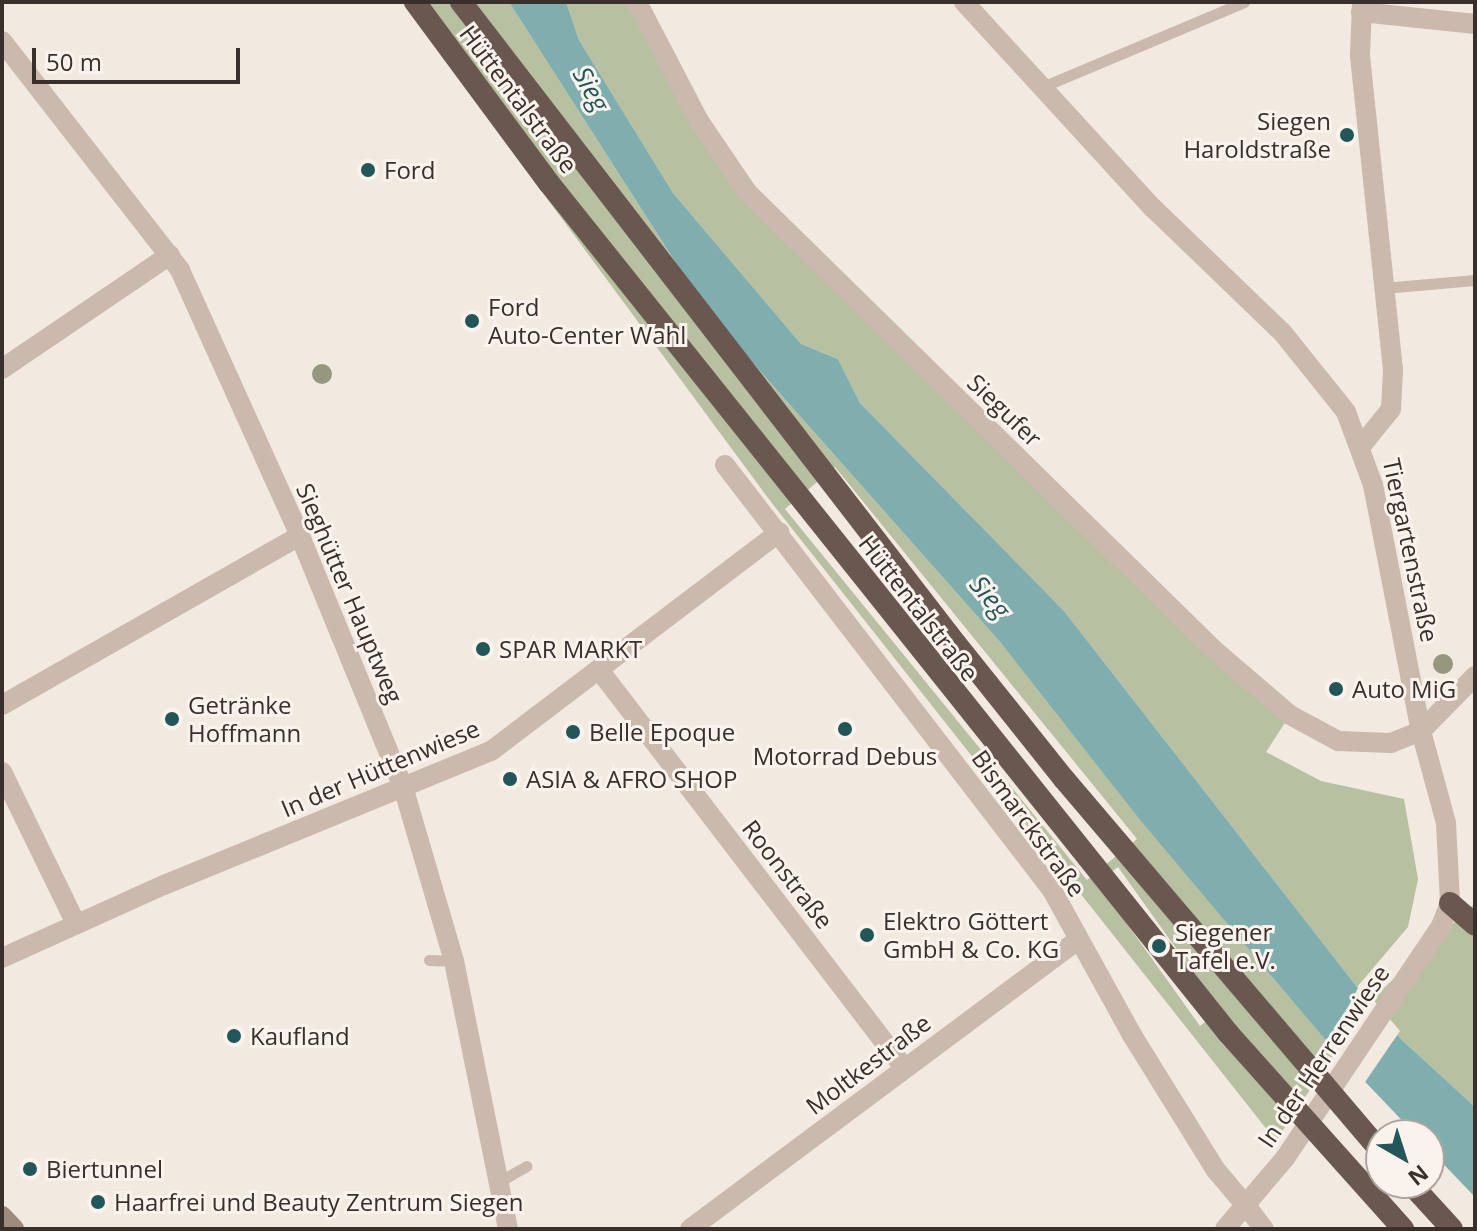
<!DOCTYPE html>
<meta charset="utf-8">
<style>
body{margin:0}
#map{position:relative;width:1477px;height:1231px;overflow:hidden;background:#f2e9e0;font-family:"Open Sans",sans-serif}
div>[style]{position:absolute}
.green>*{inset:0;background:#b7c1a1}
.water>*{inset:0;background:#80adae}
.pier>*{inset:0;background:#f2e9e0}
.service>*{height:11px;margin:-5.5px;padding:0 5.5px;transform-origin:5.5px;border-radius:5.5px;background:#cab9ac}
.minor>*{height:20px;margin:-10px;padding:0 10px;transform-origin:10px;border-radius:10px;background:#cab9ac}
.tertiary>*{height:20px;margin:-10px;padding:0 10px;transform-origin:10px;border-radius:10px;background:#cab9ac}
.secondary>*{height:20px;margin:-10px;padding:0 10px;transform-origin:10px;border-radius:10px;background:#9e897e}
.trunk>*{height:22px;margin:-11px;padding:0 11px;transform-origin:11px;border-radius:11px;background:#6a5850}
.trunk-bridge>*{height:22px;margin:-11px;padding:0 11px;transform-origin:11px;border-radius:11px;background:#6a5850}
.trees>*{width:20px;height:20px;margin:-10px;border-radius:50%;background:#95987f}
.dots>*{width:22px;height:22px;translate:-50% -50%;box-sizing:border-box;border:4px solid #faf3ed;border-radius:50%}
span{translate:-50% -50%;white-space:nowrap;text-align:center;line-height:1.15;-webkit-text-stroke:6px #faf3ed;paint-order:stroke}
.street-label{font-size:24px;color:#392f2b}
.poi-label{font-size:24px;color:#392f2b}
.right{translate:-100% -50%;text-align:right}
.left{translate:0 -50%;text-align:left}
.water-label{font-size:26px;color:#225658;font-style:italic}
.frame{position:absolute;inset:0;border:4px solid #392f2b;pointer-events:none}
.north{position:absolute;left:1365px;top:1119px;width:80px;height:80px;box-sizing:border-box;background:#faf3ed;border:2px solid #ada59f;border-radius:50%;rotate:141deg;font-size:22px;font-weight:700;line-height:32px;text-align:center;color:#392f2b}
.north::after{content:'';display:block;margin:auto;width:28px;height:36px;background:#225658;clip-path:polygon(50% 0,100% 100%,50% 72%,0 100%)}
.scale{position:absolute;left:32px;top:48px;width:208px;height:36px;box-sizing:border-box;border:4px solid #392f2b;border-top:0;padding-left:10px;font-size:24px;line-height:28px;white-space:nowrap;color:#392f2b;-webkit-text-stroke:6px #faf3ed;paint-order:stroke}
</style>
<div id="map">
<div class="green">
<i style="clip-path:polygon(evenodd,402px 2px,509px 2px,706px 310px,1001px 643px,1329px 1044px,1335px 1052px,1276px 1141px,771px 502px,402px 2px,835px 467px,1137px 839px,1087px 880px,785px 509px,835px 467px,402px 2px,1118px 867px,1220px 1010px,1200px 1026px,1097px 882px,1118px 867px)"></i>
<i style="clip-path:polygon(566px 2px,637px 2px,721px 158px,1290px 715px,1266px 752px,1321px 781px,1404px 799px,1418px 879px,1408px 927px,1357px 987px,1064px 611px,860px 403px,838px 359px,801px 344px,673px 193px,579px 40px)"></i>
<i style="clip-path:polygon(1475px 903px,1475px 1107px,1402px 1040px,1370px 1001px)"></i>
</div>
<div class="water">
<i style="clip-path:polygon(509px 2px,566px 2px,579px 40px,673px 193px,801px 344px,838px 359px,860px 403px,1064px 611px,1357px 987px,1402px 1040px,1475px 1107px,1475px 1197px,1429px 1149px,1429px 1135px,1416px 1135px,1329px 1044px,1141px 821px,1001px 643px,706px 310px)"></i>
</div>
<div class="pier">
<i style="clip-path:polygon(1360px 984px,1400px 1031px,1363px 1085px,1327px 1047px)"></i>
</div>
<div class="service">
<i style="left:1042px;top:87px;width:219px;rotate:-22.8deg"></i>
<i style="left:1383px;top:288px;width:92px;rotate:-5deg"></i>
<i style="left:429px;top:960px;width:25px;rotate:2deg"></i>
<i style="left:497px;top:1183px;width:34px;rotate:-30deg"></i>
</div>
<div class="minor">
<i style="left:637px;top:2px;width:134px;rotate:62.5deg"></i>
<i style="left:699px;top:121px;width:86px;rotate:55.9deg"></i>
<i style="left:747px;top:192px;width:653px;rotate:44.44deg"></i>
<i style="left:1213px;top:649px;width:101px;rotate:40.6deg"></i>
<i style="left:1290px;top:715px;width:55px;rotate:28.4deg"></i>
<i style="left:1338px;top:741px;width:53px;rotate:2.2deg"></i>
<i style="left:1391px;top:743px;width:32px;rotate:-22deg"></i>
<i style="left:1421px;top:731px;width:77px;rotate:-45.5deg"></i>
<i style="left:1361px;top:12px;width:115px;rotate:6deg"></i>
<i style="left:2px;top:41px;width:290px;rotate:52.1deg"></i>
<i style="left:180px;top:270px;width:292px;rotate:65.7deg"></i>
<i style="left:300px;top:536px;width:274px;rotate:67.7deg"></i>
<i style="left:404px;top:790px;width:178px;rotate:73.7deg"></i>
<i style="left:454px;top:961px;width:273px;rotate:78.6deg"></i>
<i style="left:2px;top:369px;width:203px;rotate:-34.2deg"></i>
<i style="left:1362px;top:445px;width:46px;rotate:-51.1deg"></i>
<i style="left:1391px;top:409px;width:39px;rotate:-87deg"></i>
<i style="left:1393px;top:370px;width:317px;rotate:-96deg"></i>
<i style="left:1360px;top:55px;width:53px;rotate:-87.8deg"></i>
<i style="left:725px;top:465px;width:536px;rotate:52.42deg"></i>
<i style="left:1052px;top:890px;width:166px;rotate:61.1deg"></i>
<i style="left:1132px;top:1035px;width:158px;rotate:58.2deg"></i>
<i style="left:1215px;top:1169px;width:51px;rotate:49.8deg"></i>
<i style="left:600px;top:671px;width:501px;rotate:52.54deg"></i>
<i style="left:2px;top:705px;width:343px;rotate:-29.6deg"></i>
<i style="left:2px;top:772px;width:169px;rotate:64deg"></i>
<i style="left:2px;top:958px;width:178px;rotate:-24.3deg"></i>
<i style="left:164px;top:885px;width:353px;rotate:-22.3deg"></i>
<i style="left:491px;top:751px;width:362px;rotate:-37.2deg"></i>
<i style="left:690px;top:1229px;width:482px;rotate:-36.7deg"></i>
</div>
<div class="tertiary">
<i style="left:964px;top:2px;width:280px;rotate:47.5deg"></i>
<i style="left:1153px;top:208px;width:179px;rotate:43.9deg"></i>
<i style="left:1282px;top:332px;width:102px;rotate:51.3deg"></i>
<i style="left:1346px;top:412px;width:78px;rotate:69.7deg"></i>
<i style="left:1373px;top:485px;width:251px;rotate:79deg"></i>
<i style="left:1421px;top:731px;width:95px;rotate:74.8deg"></i>
<i style="left:1446px;top:823px;width:80px;rotate:87.1deg"></i>
<i style="left:1450px;top:903px;width:25px;rotate:111deg"></i>
<i style="left:1441px;top:926px;width:278px;rotate:123.9deg"></i>
<i style="left:1286px;top:1157px;width:94px;rotate:130.3deg"></i>
<i style="left:1248px;top:1208px;width:26px;rotate:53deg"></i>
</div>
<div class="secondary">
<i style="left:2px;top:1216px;width:18px;rotate:47deg"></i>
</div>
<div class="trunk">
<i style="left:415px;top:2px;width:225px;rotate:53.5deg"></i>
<i style="left:549px;top:183px;width:1088px;rotate:51.38deg"></i>
<i style="left:461px;top:2px;width:799px;rotate:52.37deg"></i>
<i style="left:1450px;top:903px;width:33px;rotate:41deg"></i>
<i style="left:1410px;top:1183px;width:62px;rotate:47.6deg"></i>
</div>
<div class="trunk-bridge">
<i style="left:949px;top:635px;width:184px;rotate:51.4deg"></i>
<i style="left:1064px;top:779px;width:489px;rotate:49.6deg"></i>
<i style="left:1228px;top:1033px;width:263px;rotate:48.2deg"></i>
</div>
<div class="trees">
<i style="left:322px;top:374px"></i>
<i style="left:1443px;top:664px"></i>
</div>
<div class="dots">
<i style="left:1347px;top:135px;background:#225658"></i>
<i style="left:368px;top:170px;background:#225658"></i>
<i style="left:472px;top:321px;background:#225658"></i>
<i style="left:483px;top:649px;background:#225658"></i>
<i style="left:1336px;top:689px;background:#225658"></i>
<i style="left:172px;top:719px;background:#225658"></i>
<i style="left:845px;top:729px;background:#225658"></i>
<i style="left:573px;top:732px;background:#225658"></i>
<i style="left:510px;top:779px;background:#225658"></i>
<i style="left:867px;top:935px;background:#225658"></i>
<i style="left:1159px;top:946px;background:#225658"></i>
<i style="left:234px;top:1036px;background:#225658"></i>
<i style="left:30px;top:1169px;background:#225658"></i>
<i style="left:98px;top:1202px;background:#225658"></i>
</div>
<div class="street-label">
<span style="left:519px;top:99px;rotate:53deg">Hüttentalstraße</span>
<span style="left:1005px;top:410px;rotate:44deg">Siegufer</span>
<span style="left:1411px;top:550px;rotate:78deg">Tiergartenstraße</span>
<span style="left:350px;top:593px;rotate:67deg">Sieghütter Hauptweg</span>
<span style="left:919px;top:608px;rotate:52deg">Hüttentalstraße</span>
<span style="left:380px;top:768px;rotate:-23deg">In der Hüttenwiese</span>
<span style="left:1029px;top:823px;rotate:54deg">Bismarckstraße</span>
<span style="left:788px;top:874px;rotate:52deg">Roonstraße</span>
<span style="left:1323px;top:1056px;rotate:-56deg">In der Herrenwiese</span>
<span style="left:868px;top:1064px;rotate:-37deg">Moltkestraße</span>
</div>
<div class="poi-label">
<span class="right" style="left:1331px;top:135px">Siegen<br>Haroldstraße</span>
<span class="left" style="left:384px;top:170px">Ford</span>
<span class="left" style="left:488px;top:321px">Ford<br>Auto-Center Wahl</span>
<span class="left" style="left:499px;top:649px">SPAR MARKT</span>
<span class="left" style="left:1352px;top:689px">Auto MiG</span>
<span class="left" style="left:188px;top:719px">Getränke<br>Hoffmann</span>
<span class="left" style="left:589px;top:732px">Belle Epoque</span>
<span style="left:845px;top:756px">Motorrad Debus</span>
<span class="left" style="left:526px;top:779px">ASIA &amp; AFRO SHOP</span>
<span class="left" style="left:883px;top:935px">Elektro Göttert<br>GmbH &amp; Co. KG</span>
<span class="left" style="left:1175px;top:946px">Siegener<br>Tafel e.V.</span>
<span class="left" style="left:250px;top:1036px">Kaufland</span>
<span class="left" style="left:46px;top:1169px">Biertunnel</span>
<span class="left" style="left:114px;top:1202px">Haarfrei und Beauty Zentrum Siegen</span>
</div>
<div class="water-label">
<span style="left:591px;top:89px;rotate:61deg">Sieg</span>
<span style="left:990px;top:597px;rotate:50deg">Sieg</span>
</div>
<div class="frame"></div>
<div class="north">N</div>
<div class="scale">50 m</div>
</div>
